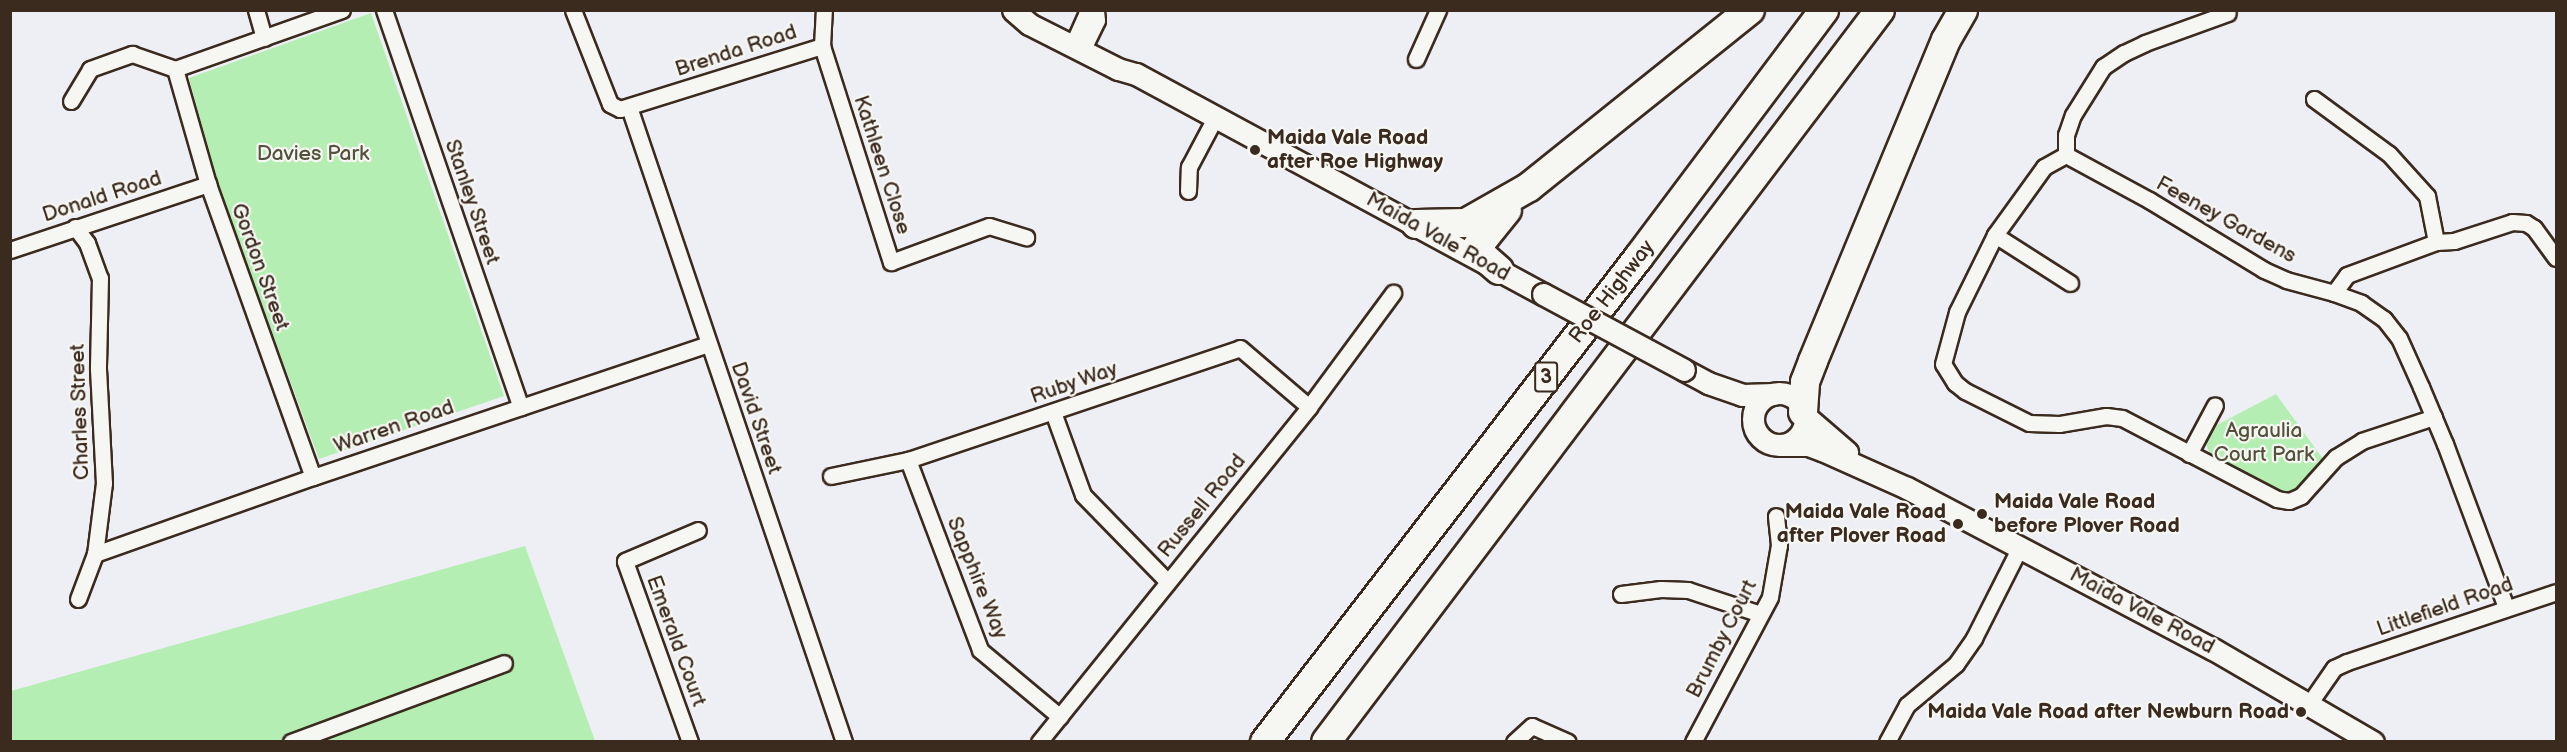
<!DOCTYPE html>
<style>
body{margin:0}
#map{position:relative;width:2567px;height:752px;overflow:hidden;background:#edeff4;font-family:"Balsamiq Sans",sans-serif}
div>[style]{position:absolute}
.green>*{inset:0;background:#b4eeb2}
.roads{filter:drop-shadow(2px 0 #3b2a1e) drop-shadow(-2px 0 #3b2a1e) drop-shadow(0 2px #3b2a1e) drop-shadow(0 -2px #3b2a1e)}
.street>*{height:15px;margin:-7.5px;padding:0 7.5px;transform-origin:7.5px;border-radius:7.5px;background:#f6f6f2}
.secondary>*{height:21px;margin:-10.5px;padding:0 10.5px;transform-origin:10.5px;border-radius:10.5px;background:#f6f6f2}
.secondary>.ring{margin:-10.5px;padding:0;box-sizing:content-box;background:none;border:21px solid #f6f6f2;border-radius:50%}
.highway>*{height:28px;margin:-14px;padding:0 14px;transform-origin:14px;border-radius:14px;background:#f6f6f2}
.bridges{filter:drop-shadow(2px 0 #3b2a1e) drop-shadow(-2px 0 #3b2a1e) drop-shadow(0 2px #3b2a1e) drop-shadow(0 -2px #3b2a1e)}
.secondary-bridge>*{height:21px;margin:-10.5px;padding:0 10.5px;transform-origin:10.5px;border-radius:10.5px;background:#f6f6f2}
.dots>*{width:16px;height:16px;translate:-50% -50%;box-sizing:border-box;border:3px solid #f6f6f2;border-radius:50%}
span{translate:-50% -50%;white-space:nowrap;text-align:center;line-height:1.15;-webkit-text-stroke:4.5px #f6f6f2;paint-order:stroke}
.shield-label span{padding:2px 4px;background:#f6f6f2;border:2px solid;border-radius:4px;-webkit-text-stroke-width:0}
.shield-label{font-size:20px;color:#3b2a1e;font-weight:700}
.street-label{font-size:21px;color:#3b2a1e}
.poi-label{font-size:21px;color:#3b2a1e;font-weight:700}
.left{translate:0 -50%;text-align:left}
.right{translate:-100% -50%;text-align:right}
.park-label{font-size:21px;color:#53513c}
.frame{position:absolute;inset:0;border:12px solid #3b2a1e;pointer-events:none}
</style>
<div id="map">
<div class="green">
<i style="clip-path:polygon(371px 13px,504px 396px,319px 459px,218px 186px,189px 78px)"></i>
<i style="clip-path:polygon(2276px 394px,2323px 459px,2318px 461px,2304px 487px,2289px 493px,2276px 490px,2221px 462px,2210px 454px,2206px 444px,2213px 427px)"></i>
<i style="clip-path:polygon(525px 546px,595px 741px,11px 742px,11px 691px)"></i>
</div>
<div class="roads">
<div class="street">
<i style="left:256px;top:10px;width:29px;rotate:74deg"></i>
<i style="left:384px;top:10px;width:420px;rotate:71deg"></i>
<i style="left:573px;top:10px;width:101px;rotate:68.5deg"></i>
<i style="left:610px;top:104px;width:11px;rotate:27deg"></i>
<i style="left:620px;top:109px;width:212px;rotate:-17.3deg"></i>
<i style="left:822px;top:46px;width:36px;rotate:-87deg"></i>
<i style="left:822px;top:46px;width:227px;rotate:72.3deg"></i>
<i style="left:891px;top:262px;width:104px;rotate:-20.2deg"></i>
<i style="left:989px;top:226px;width:39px;rotate:17deg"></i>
<i style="left:1072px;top:46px;width:34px;rotate:-66deg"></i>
<i style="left:1086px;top:15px;width:9px;rotate:-36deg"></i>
<i style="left:1082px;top:51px;width:34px;rotate:-64deg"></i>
<i style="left:1097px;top:20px;width:10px;rotate:-96deg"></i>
<i style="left:1416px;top:59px;width:54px;rotate:-65.8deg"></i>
<i style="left:175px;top:69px;width:120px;rotate:74deg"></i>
<i style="left:208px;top:184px;width:311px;rotate:70.3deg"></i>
<i style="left:2314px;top:99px;width:93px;rotate:36.3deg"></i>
<i style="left:2389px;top:154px;width:57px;rotate:47.9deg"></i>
<i style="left:2427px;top:196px;width:47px;rotate:78.9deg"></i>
<i style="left:71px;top:101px;width:37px;rotate:-59deg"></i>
<i style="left:90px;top:69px;width:45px;rotate:-19.7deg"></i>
<i style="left:132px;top:54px;width:46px;rotate:19.2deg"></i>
<i style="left:175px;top:69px;width:177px;rotate:-19.5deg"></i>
<i style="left:629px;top:107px;width:670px;rotate:71.29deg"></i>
<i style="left:2066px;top:155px;width:20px;rotate:-90deg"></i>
<i style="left:2066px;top:135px;width:21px;rotate:-71deg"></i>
<i style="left:2073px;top:115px;width:57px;rotate:-58deg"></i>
<i style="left:2103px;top:67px;width:25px;rotate:-34deg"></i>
<i style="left:2124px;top:53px;width:23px;rotate:-25deg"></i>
<i style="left:2145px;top:43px;width:88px;rotate:-19.9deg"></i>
<i style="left:1188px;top:191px;width:24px;rotate:-88deg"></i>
<i style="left:1189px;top:167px;width:58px;rotate:-62.1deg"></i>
<i style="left:75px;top:227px;width:20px;rotate:53deg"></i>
<i style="left:87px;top:243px;width:37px;rotate:70deg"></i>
<i style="left:100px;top:278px;width:91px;rotate:91.3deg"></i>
<i style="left:98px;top:369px;width:114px;rotate:87deg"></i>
<i style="left:104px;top:483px;width:72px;rotate:97.2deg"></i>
<i style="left:95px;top:554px;width:48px;rotate:110.7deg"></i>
<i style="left:1995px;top:235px;width:89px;rotate:32.6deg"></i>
<i style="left:10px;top:250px;width:209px;rotate:-18.4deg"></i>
<i style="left:2334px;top:293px;width:22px;rotate:-54deg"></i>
<i style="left:2347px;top:275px;width:95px;rotate:-20.3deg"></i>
<i style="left:2436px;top:242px;width:18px;rotate:-3deg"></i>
<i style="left:2454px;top:241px;width:61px;rotate:-18.1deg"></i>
<i style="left:2512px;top:222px;width:14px;rotate:4deg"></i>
<i style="left:2526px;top:223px;width:9px;rotate:32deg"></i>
<i style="left:2534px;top:228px;width:37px;rotate:54deg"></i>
<i style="left:1053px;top:412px;width:88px;rotate:70.1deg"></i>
<i style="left:1083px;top:495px;width:120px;rotate:45.7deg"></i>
<i style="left:2434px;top:417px;width:76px;rotate:161.6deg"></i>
<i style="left:2362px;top:441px;width:31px;rotate:148deg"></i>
<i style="left:2336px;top:457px;width:52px;rotate:131.9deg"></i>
<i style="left:2301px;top:496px;width:13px;rotate:157deg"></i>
<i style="left:2289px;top:501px;width:12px;rotate:-171deg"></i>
<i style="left:2277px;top:499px;width:175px;rotate:-152.4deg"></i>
<i style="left:2122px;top:418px;width:16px;rotate:-173deg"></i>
<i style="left:2106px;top:416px;width:48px;rotate:170.3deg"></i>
<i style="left:2059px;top:424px;width:30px;rotate:-178deg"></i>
<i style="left:2029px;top:423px;width:72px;rotate:-153.4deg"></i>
<i style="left:1965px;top:391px;width:13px;rotate:-141deg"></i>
<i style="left:1955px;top:383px;width:22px;rotate:-122deg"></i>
<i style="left:1943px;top:364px;width:54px;rotate:-74.9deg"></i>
<i style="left:1957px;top:312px;width:86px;rotate:-63.7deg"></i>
<i style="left:1995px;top:235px;width:84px;rotate:-54.2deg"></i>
<i style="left:2044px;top:167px;width:25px;rotate:-29deg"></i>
<i style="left:2066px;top:155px;width:94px;rotate:28.5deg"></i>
<i style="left:2149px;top:200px;width:135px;rotate:31.3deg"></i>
<i style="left:2264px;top:270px;width:24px;rotate:24deg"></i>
<i style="left:2286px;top:280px;width:50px;rotate:15.2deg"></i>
<i style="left:2334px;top:293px;width:29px;rotate:20deg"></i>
<i style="left:2361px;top:303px;width:28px;rotate:35deg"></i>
<i style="left:2384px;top:319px;width:24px;rotate:52deg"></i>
<i style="left:2399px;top:338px;width:54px;rotate:65.8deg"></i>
<i style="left:2421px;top:387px;width:62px;rotate:67.2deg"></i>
<i style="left:2445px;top:444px;width:174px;rotate:69.5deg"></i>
<i style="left:2189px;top:454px;width:55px;rotate:-62deg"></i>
<i style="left:908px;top:460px;width:203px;rotate:69.2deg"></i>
<i style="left:980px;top:650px;width:104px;rotate:39.9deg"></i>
<i style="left:831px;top:476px;width:79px;rotate:-11.7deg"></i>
<i style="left:908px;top:460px;width:350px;rotate:-18.6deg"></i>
<i style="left:1240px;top:348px;width:91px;rotate:40.5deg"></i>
<i style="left:95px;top:554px;width:231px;rotate:-19.5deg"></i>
<i style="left:313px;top:477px;width:417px;rotate:-18.6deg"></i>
<i style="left:1621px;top:594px;width:40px;rotate:-7.1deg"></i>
<i style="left:1661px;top:589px;width:27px;rotate:2deg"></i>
<i style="left:1688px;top:590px;width:76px;rotate:18.4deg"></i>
<i style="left:2309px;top:704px;width:44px;rotate:-55.2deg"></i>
<i style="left:2334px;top:668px;width:14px;rotate:-25deg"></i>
<i style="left:2347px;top:662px;width:220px;rotate:-18.5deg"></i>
<i style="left:291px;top:742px;width:227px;rotate:-20.3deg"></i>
<i style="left:690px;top:742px;width:192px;rotate:-109.8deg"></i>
<i style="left:625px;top:561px;width:79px;rotate:-23deg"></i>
<i style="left:1039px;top:742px;width:430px;rotate:-51.1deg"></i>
<i style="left:1309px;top:407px;width:142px;rotate:-53.6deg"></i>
<i style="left:1514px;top:742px;width:24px;rotate:-42deg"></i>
<i style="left:1532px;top:726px;width:39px;rotate:24deg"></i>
<i style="left:1693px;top:742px;width:164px;rotate:-62deg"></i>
<i style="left:1770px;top:597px;width:53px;rotate:-80.2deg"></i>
<i style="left:1779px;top:545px;width:29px;rotate:-96deg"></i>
<i style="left:1887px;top:742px;width:42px;rotate:-61.6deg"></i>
<i style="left:1907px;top:705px;width:64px;rotate:-39.9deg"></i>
<i style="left:1956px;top:664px;width:32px;rotate:-55deg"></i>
<i style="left:1974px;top:638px;width:102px;rotate:-63.2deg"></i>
</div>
<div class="secondary">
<i style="left:1013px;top:10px;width:21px;rotate:41deg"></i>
<i style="left:1029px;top:24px;width:100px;rotate:26.8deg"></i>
<i style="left:1118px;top:69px;width:19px;rotate:16deg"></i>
<i style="left:1136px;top:74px;width:463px;rotate:28.4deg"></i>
<i style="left:1684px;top:370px;width:27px;rotate:28deg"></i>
<i style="left:1708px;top:383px;width:36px;rotate:19deg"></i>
<i style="left:1742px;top:395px;width:32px;rotate:-2deg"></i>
<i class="ring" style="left:1753px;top:393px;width:31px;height:31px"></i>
<i style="left:1804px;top:415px;width:57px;rotate:40.7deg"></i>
<i style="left:1781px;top:445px;width:27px"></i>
<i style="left:1808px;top:445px;width:15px;rotate:20deg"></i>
<i style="left:1822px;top:450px;width:93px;rotate:24.1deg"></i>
<i style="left:1907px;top:488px;width:346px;rotate:27.8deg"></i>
<i style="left:2213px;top:649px;width:185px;rotate:30.2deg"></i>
</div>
<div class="highway">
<i style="left:1416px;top:224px;width:50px;rotate:-1.1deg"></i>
<i style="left:1466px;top:223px;width:73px;rotate:-29.7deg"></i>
<i style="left:1529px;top:187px;width:283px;rotate:-38.7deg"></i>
<i style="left:1499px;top:270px;width:20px;rotate:-139deg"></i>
<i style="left:1484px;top:257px;width:13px;rotate:-119deg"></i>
<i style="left:1478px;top:246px;width:46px;rotate:-51.1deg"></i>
<i style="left:1803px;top:412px;width:30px;rotate:-86deg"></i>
<i style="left:1805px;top:382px;width:22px;rotate:-69deg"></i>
<i style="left:1813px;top:361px;width:347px;rotate:-67.5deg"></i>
<i style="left:1946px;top:40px;width:34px;rotate:-60deg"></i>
<i style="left:1265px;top:742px;width:611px;rotate:-52.38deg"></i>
<i style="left:1638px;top:258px;width:310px;rotate:-53.1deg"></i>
<i style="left:1326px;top:742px;width:918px;rotate:-52.88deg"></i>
</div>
</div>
<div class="bridges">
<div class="secondary-bridge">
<i style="left:1543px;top:294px;width:160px;rotate:28.3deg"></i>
</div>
</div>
<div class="dots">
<i style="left:1255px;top:150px;background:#3b2a1e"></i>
<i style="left:1982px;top:514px;background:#3b2a1e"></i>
<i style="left:1958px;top:524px;background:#3b2a1e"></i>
<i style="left:2301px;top:712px;background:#3b2a1e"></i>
</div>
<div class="shield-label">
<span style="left:1546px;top:377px">3</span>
</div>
<div class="street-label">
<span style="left:736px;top:51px;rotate:-18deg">Brenda Road</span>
<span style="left:882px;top:165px;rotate:72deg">Kathleen Close</span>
<span style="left:102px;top:197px;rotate:-18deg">Donald Road</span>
<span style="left:472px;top:202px;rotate:71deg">Stanley Street</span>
<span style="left:2226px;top:220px;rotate:29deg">Feeney Gardens</span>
<span style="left:1438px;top:237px;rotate:29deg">Maida Vale Road</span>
<span style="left:260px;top:267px;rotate:70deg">Gordon Street</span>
<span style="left:1612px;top:292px;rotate:-52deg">Roe Highway</span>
<span style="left:1074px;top:383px;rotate:-19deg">Ruby Way</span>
<span style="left:80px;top:412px;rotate:-92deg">Charles Street</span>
<span style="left:756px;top:418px;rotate:71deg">David Street</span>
<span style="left:394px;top:427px;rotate:-19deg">Warren Road</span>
<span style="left:1202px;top:506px;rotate:-51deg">Russell Road</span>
<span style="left:977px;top:578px;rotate:68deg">Sapphire Way</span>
<span style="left:2445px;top:607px;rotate:-19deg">Littlefield Road</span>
<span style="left:2142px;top:611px;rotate:28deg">Maida Vale Road</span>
<span style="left:1722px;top:639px;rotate:-63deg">Brumby Court</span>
<span style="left:676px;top:641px;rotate:70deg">Emerald Court</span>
</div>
<div class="poi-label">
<span class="left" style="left:1267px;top:150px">Maida Vale Road<br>after Roe Highway</span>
<span class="left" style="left:1994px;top:514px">Maida Vale Road<br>before Plover Road</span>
<span class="right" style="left:1946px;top:524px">Maida Vale Road<br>after Plover Road</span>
<span class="right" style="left:2289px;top:712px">Maida Vale Road after Newburn Road</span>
</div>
<div class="park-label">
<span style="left:313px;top:154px">Davies Park</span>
<span style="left:2264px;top:443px">Agraulia<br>Court Park</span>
</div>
<div class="frame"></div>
</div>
